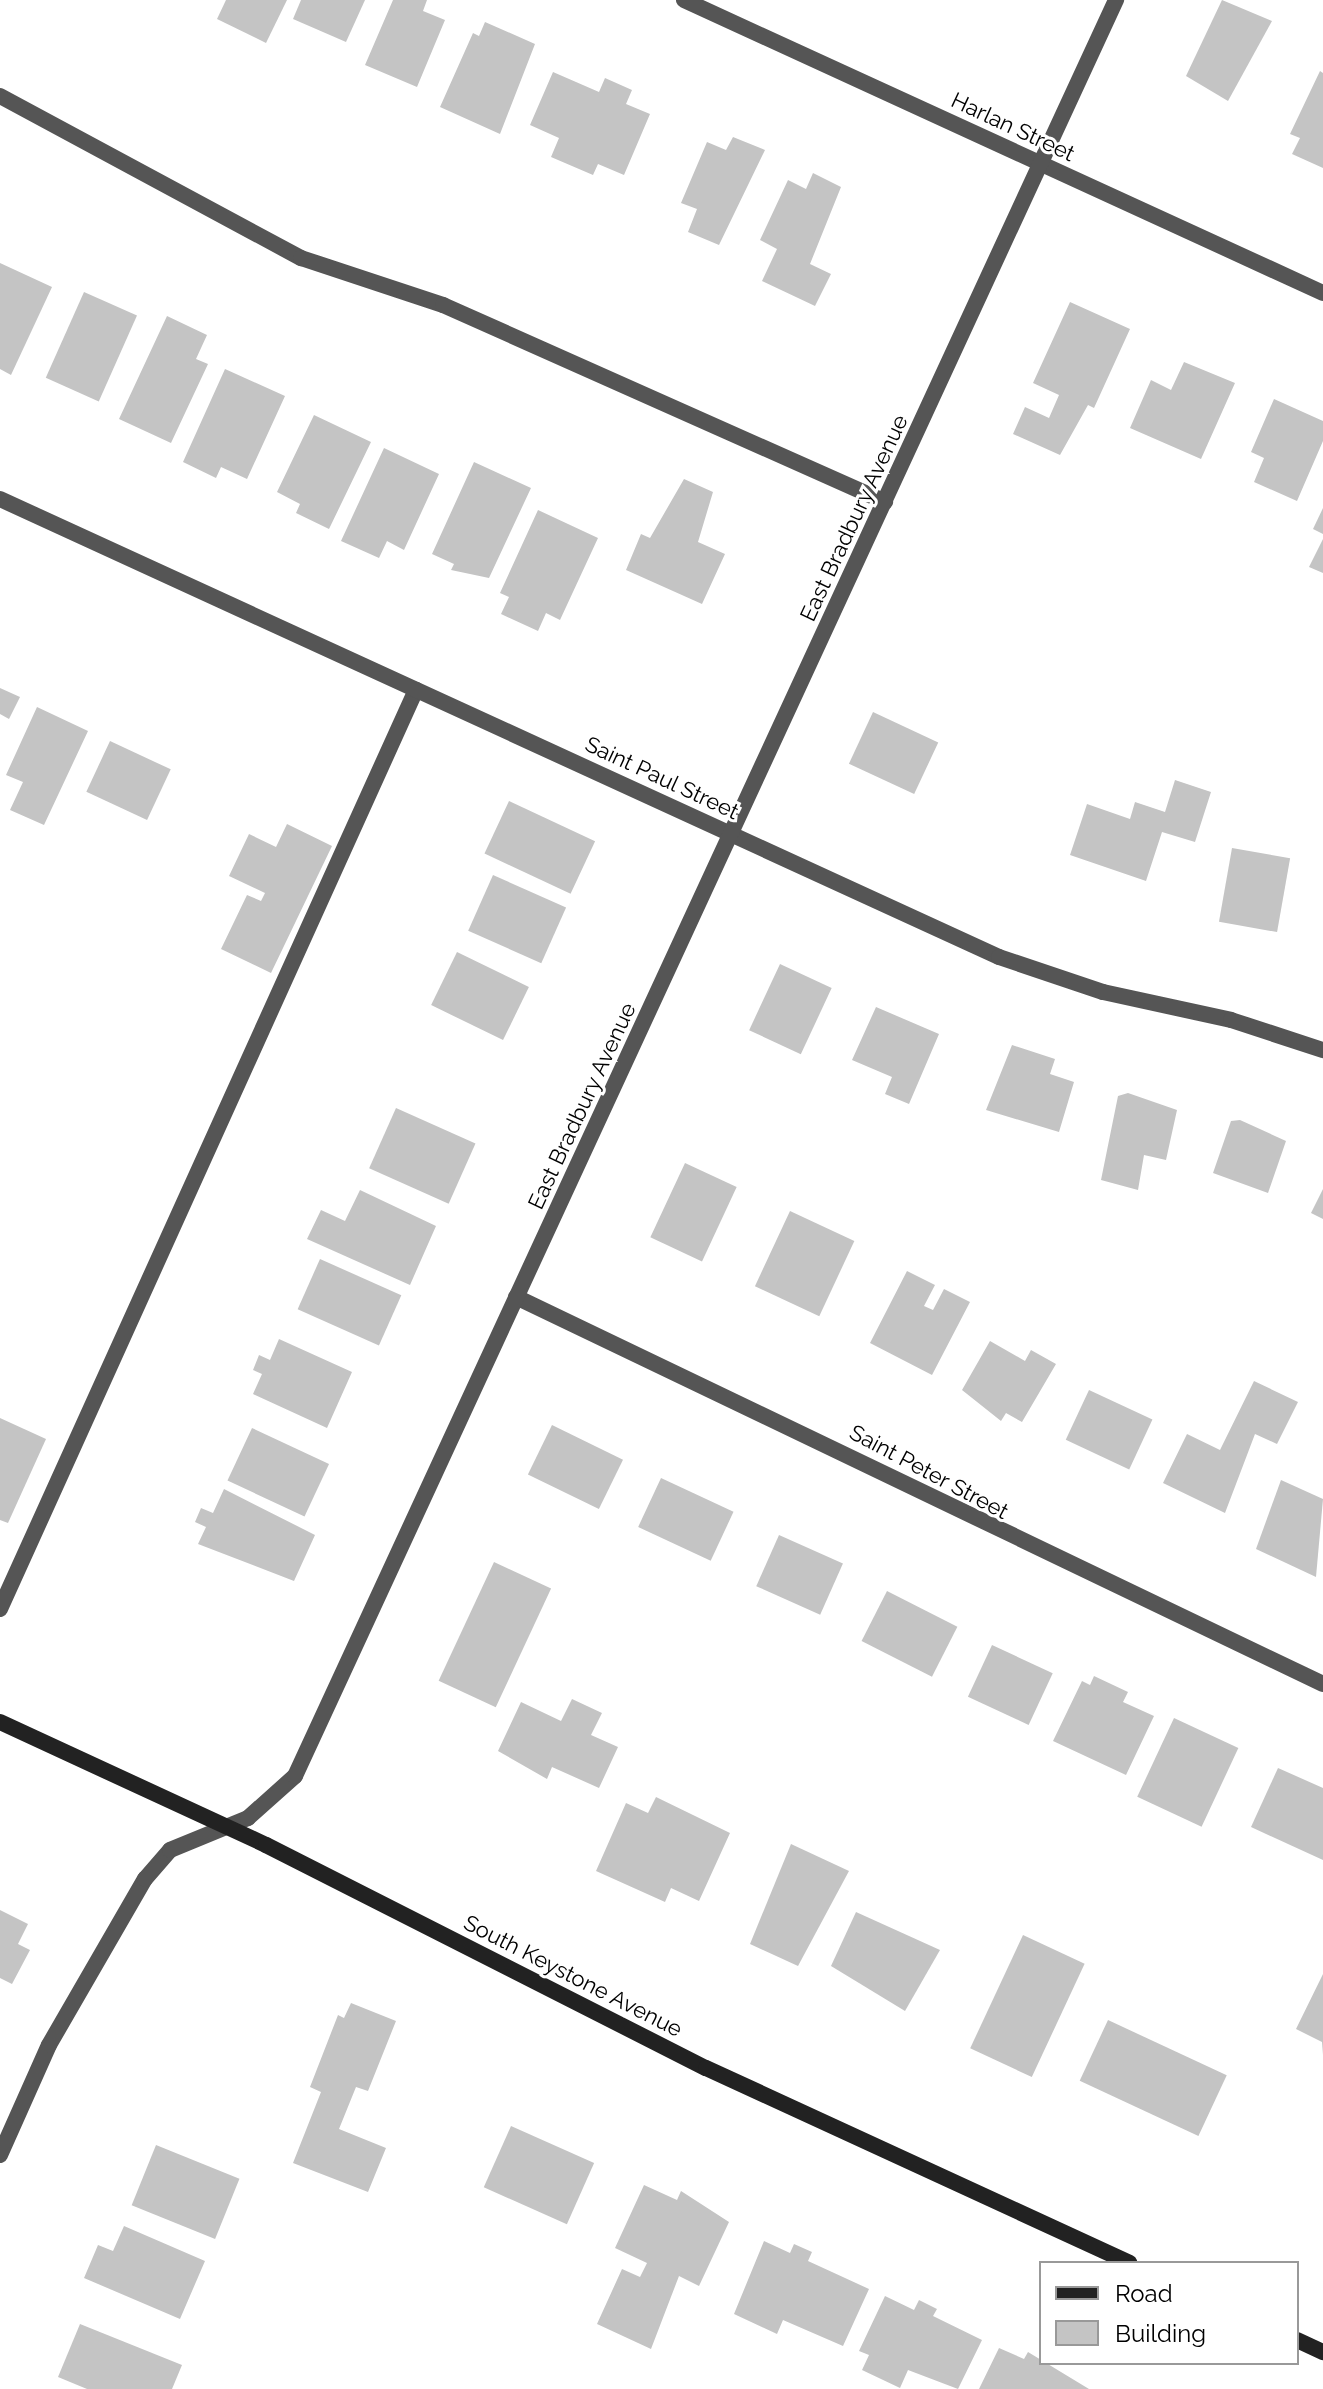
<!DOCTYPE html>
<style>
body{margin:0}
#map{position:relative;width:1323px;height:2389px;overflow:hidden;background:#fff;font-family:Raleway,sans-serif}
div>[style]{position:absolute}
.building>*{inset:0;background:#c4c4c4;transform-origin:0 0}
.service>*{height:16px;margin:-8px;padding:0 8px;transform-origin:8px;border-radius:8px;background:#555}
.minor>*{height:16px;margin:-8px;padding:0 8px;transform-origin:8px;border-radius:8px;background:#555}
.secondary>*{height:16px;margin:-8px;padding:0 8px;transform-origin:8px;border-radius:8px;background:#222}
span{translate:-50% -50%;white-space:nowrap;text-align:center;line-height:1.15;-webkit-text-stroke:6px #fff;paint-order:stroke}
.street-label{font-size:22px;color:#000}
.legend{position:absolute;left:1039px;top:2261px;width:260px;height:104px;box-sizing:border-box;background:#fff;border:2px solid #999;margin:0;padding:10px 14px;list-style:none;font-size:24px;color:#000}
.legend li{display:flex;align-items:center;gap:16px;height:40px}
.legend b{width:40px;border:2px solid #999}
</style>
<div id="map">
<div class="building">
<i style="clip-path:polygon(226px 0,287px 0,266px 43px,217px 19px)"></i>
<i style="clip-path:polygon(301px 0,365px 0,346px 42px,293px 19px)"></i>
<i style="clip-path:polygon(393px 0,427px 0,423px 11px,445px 20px,417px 87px,365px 65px)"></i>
<i style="clip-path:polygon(1222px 0,1272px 21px,1228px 101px,1186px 76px)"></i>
<i style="clip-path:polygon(485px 22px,535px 44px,500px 134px,440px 107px,473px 33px,479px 36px)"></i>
<i style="clip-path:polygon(1320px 71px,1323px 73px,1323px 168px,1292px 154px,1300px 138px,1290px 134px)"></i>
<i style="clip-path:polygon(553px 72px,599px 92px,605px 78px,632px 90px,626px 104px,650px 114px,624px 175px,598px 164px,593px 175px,551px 157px,559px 138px,530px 125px)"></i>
<i style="clip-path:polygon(733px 137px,765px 150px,719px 245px,688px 232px,697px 209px,681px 203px,707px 142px,726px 150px)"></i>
<i style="clip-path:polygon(813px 173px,841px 187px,810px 264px,831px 274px,815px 306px,762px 281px,777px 249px,760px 240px,788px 180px,806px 189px)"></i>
<i style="clip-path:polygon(0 263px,52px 287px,11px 375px,0 369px)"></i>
<i style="left:84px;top:292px;width:58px;height:94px;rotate:24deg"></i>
<i style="clip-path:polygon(1070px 302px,1130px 329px,1094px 408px,1088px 405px,1060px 455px,1013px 434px,1025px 407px,1049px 418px,1059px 395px,1033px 383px)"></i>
<i style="clip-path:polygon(167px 316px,207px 335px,196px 359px,208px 364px,171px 443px,119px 419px)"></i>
<i style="clip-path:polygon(1184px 362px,1235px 383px,1201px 459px,1130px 428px,1151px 380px,1171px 390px)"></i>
<i style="clip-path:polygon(225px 369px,285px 396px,247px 479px,221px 467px,216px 478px,183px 462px)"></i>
<i style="clip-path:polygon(1274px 399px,1323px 421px,1323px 441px,1297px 501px,1254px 482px,1264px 458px,1251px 452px)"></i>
<i style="clip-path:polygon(314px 415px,371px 442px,329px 529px,296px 513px,300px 504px,277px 492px)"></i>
<i style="clip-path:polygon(384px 448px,439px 474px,404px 550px,387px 541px,379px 558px,341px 541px)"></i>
<i style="clip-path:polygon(474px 462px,531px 488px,489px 578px,451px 570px,454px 564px,432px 554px)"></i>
<i style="clip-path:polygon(684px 479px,713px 492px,698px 542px,725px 554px,702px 604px,626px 570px,641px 534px,650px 538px)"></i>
<i style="clip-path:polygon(1323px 508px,1323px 534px,1313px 529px)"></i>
<i style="clip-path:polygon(538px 510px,598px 538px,560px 620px,546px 613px,538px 631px,501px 614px,509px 597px,500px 593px)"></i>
<i style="clip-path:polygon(1323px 539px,1323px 573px,1309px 567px)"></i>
<i style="clip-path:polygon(0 688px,20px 697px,9px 719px,0 714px)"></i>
<i style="clip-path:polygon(37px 707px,88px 731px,44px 825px,10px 810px,23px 782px,6px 775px)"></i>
<i style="left:873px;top:712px;width:72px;height:57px;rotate:25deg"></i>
<i style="left:110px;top:741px;width:67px;height:56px;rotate:25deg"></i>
<i style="clip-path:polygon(1175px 780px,1211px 792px,1195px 842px,1162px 832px,1146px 881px,1070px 855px,1087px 804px,1130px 819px,1135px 802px,1165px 812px)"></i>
<i style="left:509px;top:801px;width:95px;height:58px;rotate:25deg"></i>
<i style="clip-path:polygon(287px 824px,332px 846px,271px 973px,221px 949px,247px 895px,261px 901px,265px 893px,229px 876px,249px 834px,276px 847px)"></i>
<i style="left:1232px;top:848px;width:59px;height:75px;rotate:10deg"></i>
<i style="left:493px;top:875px;width:80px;height:61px;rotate:24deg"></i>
<i style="left:457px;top:952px;width:80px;height:59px;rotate:26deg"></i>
<i style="left:780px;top:964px;width:57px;height:73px;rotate:25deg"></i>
<i style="clip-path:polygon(876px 1007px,939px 1034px,909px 1104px,885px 1094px,892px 1077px,852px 1060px)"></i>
<i style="clip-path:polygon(1012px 1045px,1055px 1059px,1050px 1074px,1074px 1082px,1059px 1132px,986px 1110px)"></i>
<i style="clip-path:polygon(1128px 1093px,1177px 1110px,1166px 1160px,1144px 1155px,1138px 1190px,1101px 1180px,1118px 1096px)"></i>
<i style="left:396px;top:1108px;width:87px;height:66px;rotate:24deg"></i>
<i style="clip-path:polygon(1240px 1120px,1286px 1141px,1268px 1193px,1213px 1173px,1231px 1121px)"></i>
<i style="left:685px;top:1163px;width:57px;height:82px;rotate:25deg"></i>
<i style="clip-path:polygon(1323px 1189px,1323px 1219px,1311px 1213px)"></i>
<i style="clip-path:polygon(360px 1190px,436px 1226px,410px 1285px,307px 1239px,321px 1210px,345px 1221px)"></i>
<i style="left:790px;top:1211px;width:71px;height:83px;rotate:25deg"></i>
<i style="left:320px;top:1259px;width:89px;height:55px;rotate:24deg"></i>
<i style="clip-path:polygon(907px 1271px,935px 1285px,924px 1306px,933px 1310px,944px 1289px,970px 1302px,932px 1375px,870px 1343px)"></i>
<i style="clip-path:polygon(279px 1339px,352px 1372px,327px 1428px,253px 1394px,262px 1374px,253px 1370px,259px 1355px,270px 1360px)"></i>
<i style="clip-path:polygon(990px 1341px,1025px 1361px,1031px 1350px,1056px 1364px,1022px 1422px,1006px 1413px,1001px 1421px,962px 1390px)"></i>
<i style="clip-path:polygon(1254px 1381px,1298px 1402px,1277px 1444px,1255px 1434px,1225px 1513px,1163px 1483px,1187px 1434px,1220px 1450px)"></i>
<i style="left:1089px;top:1390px;width:70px;height:55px;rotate:25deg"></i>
<i style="clip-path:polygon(0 1418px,46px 1439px,8px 1523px,0 1520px)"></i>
<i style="left:552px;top:1425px;width:79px;height:55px;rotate:26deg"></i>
<i style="left:252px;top:1428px;width:85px;height:58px;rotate:25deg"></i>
<i style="left:661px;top:1478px;width:80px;height:54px;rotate:25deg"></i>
<i style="clip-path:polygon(1281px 1480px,1323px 1499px,1316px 1577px,1256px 1549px)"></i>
<i style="clip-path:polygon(224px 1489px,315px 1535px,294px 1581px,198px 1544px,206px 1527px,195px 1522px,201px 1508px,213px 1513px)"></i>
<i style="left:779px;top:1535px;width:70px;height:56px;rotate:24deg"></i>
<i style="left:494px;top:1562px;width:63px;height:131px;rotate:25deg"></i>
<i style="left:887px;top:1591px;width:79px;height:56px;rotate:27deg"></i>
<i style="left:992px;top:1645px;width:67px;height:57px;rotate:25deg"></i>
<i style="clip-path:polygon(1094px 1676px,1128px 1692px,1123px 1702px,1154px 1716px,1126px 1775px,1053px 1741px,1082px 1681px,1090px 1685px)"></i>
<i style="clip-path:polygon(572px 1699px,602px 1713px,591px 1735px,618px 1747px,599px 1788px,552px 1767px,547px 1779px,498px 1751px,521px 1702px,561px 1721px)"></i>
<i style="left:1174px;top:1718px;width:71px;height:87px;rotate:25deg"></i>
<i style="clip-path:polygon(1278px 1768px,1323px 1788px,1323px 1860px,1251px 1827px)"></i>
<i style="clip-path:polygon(656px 1797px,730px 1833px,699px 1901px,671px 1888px,665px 1902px,596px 1871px,626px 1803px,648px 1813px)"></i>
<i style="clip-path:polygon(791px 1844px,849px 1871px,798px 1966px,750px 1944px)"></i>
<i style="clip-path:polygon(0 1910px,28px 1924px,18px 1944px,30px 1950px,12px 1984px,0 1978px)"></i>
<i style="clip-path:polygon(856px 1912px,940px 1950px,905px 2011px,831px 1966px)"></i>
<i style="left:1023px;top:1935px;width:68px;height:125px;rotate:25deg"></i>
<i style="clip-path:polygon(1323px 1974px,1323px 2055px,1322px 2042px,1296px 2029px)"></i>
<i style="clip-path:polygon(351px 2003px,396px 2021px,368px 2091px,356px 2087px,339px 2129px,386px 2148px,368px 2192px,293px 2163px,321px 2092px,310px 2087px,338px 2015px,344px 2018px)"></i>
<i style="left:1108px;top:2020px;width:131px;height:67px;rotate:25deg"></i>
<i style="left:511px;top:2126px;width:91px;height:67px;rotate:24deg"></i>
<i style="left:156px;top:2145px;width:90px;height:65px;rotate:22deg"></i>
<i style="clip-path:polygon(644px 2185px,677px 2200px,681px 2191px,729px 2222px,699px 2286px,679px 2276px,651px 2349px,597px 2324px,622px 2269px,640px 2277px,647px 2263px,615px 2248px)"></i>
<i style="clip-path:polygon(124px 2226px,205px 2261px,180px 2319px,84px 2278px,98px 2245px,113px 2251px)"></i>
<i style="clip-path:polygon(764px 2241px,790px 2253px,794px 2244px,812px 2252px,808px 2261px,869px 2289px,843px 2346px,783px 2320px,777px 2334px,734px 2314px)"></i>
<i style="clip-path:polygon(885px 2296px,914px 2310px,919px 2300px,937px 2309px,933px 2316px,982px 2340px,958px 2389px,908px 2370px,900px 2388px,862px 2370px,869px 2355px,859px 2351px)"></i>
<i style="clip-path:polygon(80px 2324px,182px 2365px,172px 2389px,87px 2389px,58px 2377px)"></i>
<i style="clip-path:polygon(999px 2348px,1024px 2359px,1028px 2352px,1089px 2389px,979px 2389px)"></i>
</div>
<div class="service">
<i style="left:0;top:96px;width:342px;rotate:28.3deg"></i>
<i style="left:301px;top:258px;width:150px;rotate:18.3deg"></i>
<i style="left:443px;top:305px;width:484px;rotate:24deg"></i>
<i style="left:0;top:1609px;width:1009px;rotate:-65.65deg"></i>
</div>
<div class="minor">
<i style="left:684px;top:0;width:703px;rotate:24.63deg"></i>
<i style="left:0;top:499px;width:1099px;rotate:24.63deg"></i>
<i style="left:999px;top:957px;width:110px;rotate:18.6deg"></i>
<i style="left:1103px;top:992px;width:131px;rotate:12.3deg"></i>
<i style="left:1231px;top:1020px;width:97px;rotate:18.1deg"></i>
<i style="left:516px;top:1297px;width:895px;rotate:25.62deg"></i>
<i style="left:0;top:2155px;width:120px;rotate:-66deg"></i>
<i style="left:49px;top:2045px;width:192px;rotate:-60deg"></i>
<i style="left:145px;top:1879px;width:38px;rotate:-49deg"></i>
<i style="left:170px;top:1850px;width:84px;rotate:-22.3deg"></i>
<i style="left:248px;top:1818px;width:63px;rotate:-41.8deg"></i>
<i style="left:295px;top:1776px;width:1957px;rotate:-65.19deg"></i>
</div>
<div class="secondary">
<i style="left:0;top:1722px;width:293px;rotate:24.8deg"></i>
<i style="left:266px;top:1845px;width:493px;rotate:26.9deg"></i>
<i style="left:706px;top:2068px;width:466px;rotate:24.7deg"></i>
<i style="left:1297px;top:2340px;width:29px;rotate:25deg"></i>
</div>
<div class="street-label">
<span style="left:1013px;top:127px;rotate:25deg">Harlan Street</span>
<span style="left:854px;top:518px;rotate:-65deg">East Bradbury Avenue</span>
<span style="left:662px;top:778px;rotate:25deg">Saint Paul Street</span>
<span style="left:582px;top:1106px;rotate:-65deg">East Bradbury Avenue</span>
<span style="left:929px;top:1472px;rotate:28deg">Saint Peter Street</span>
<span style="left:573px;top:1976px;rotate:27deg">South Keystone Avenue</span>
</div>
<ul class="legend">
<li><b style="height:10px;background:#222"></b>Road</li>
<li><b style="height:22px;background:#c4c4c4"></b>Building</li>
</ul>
</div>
